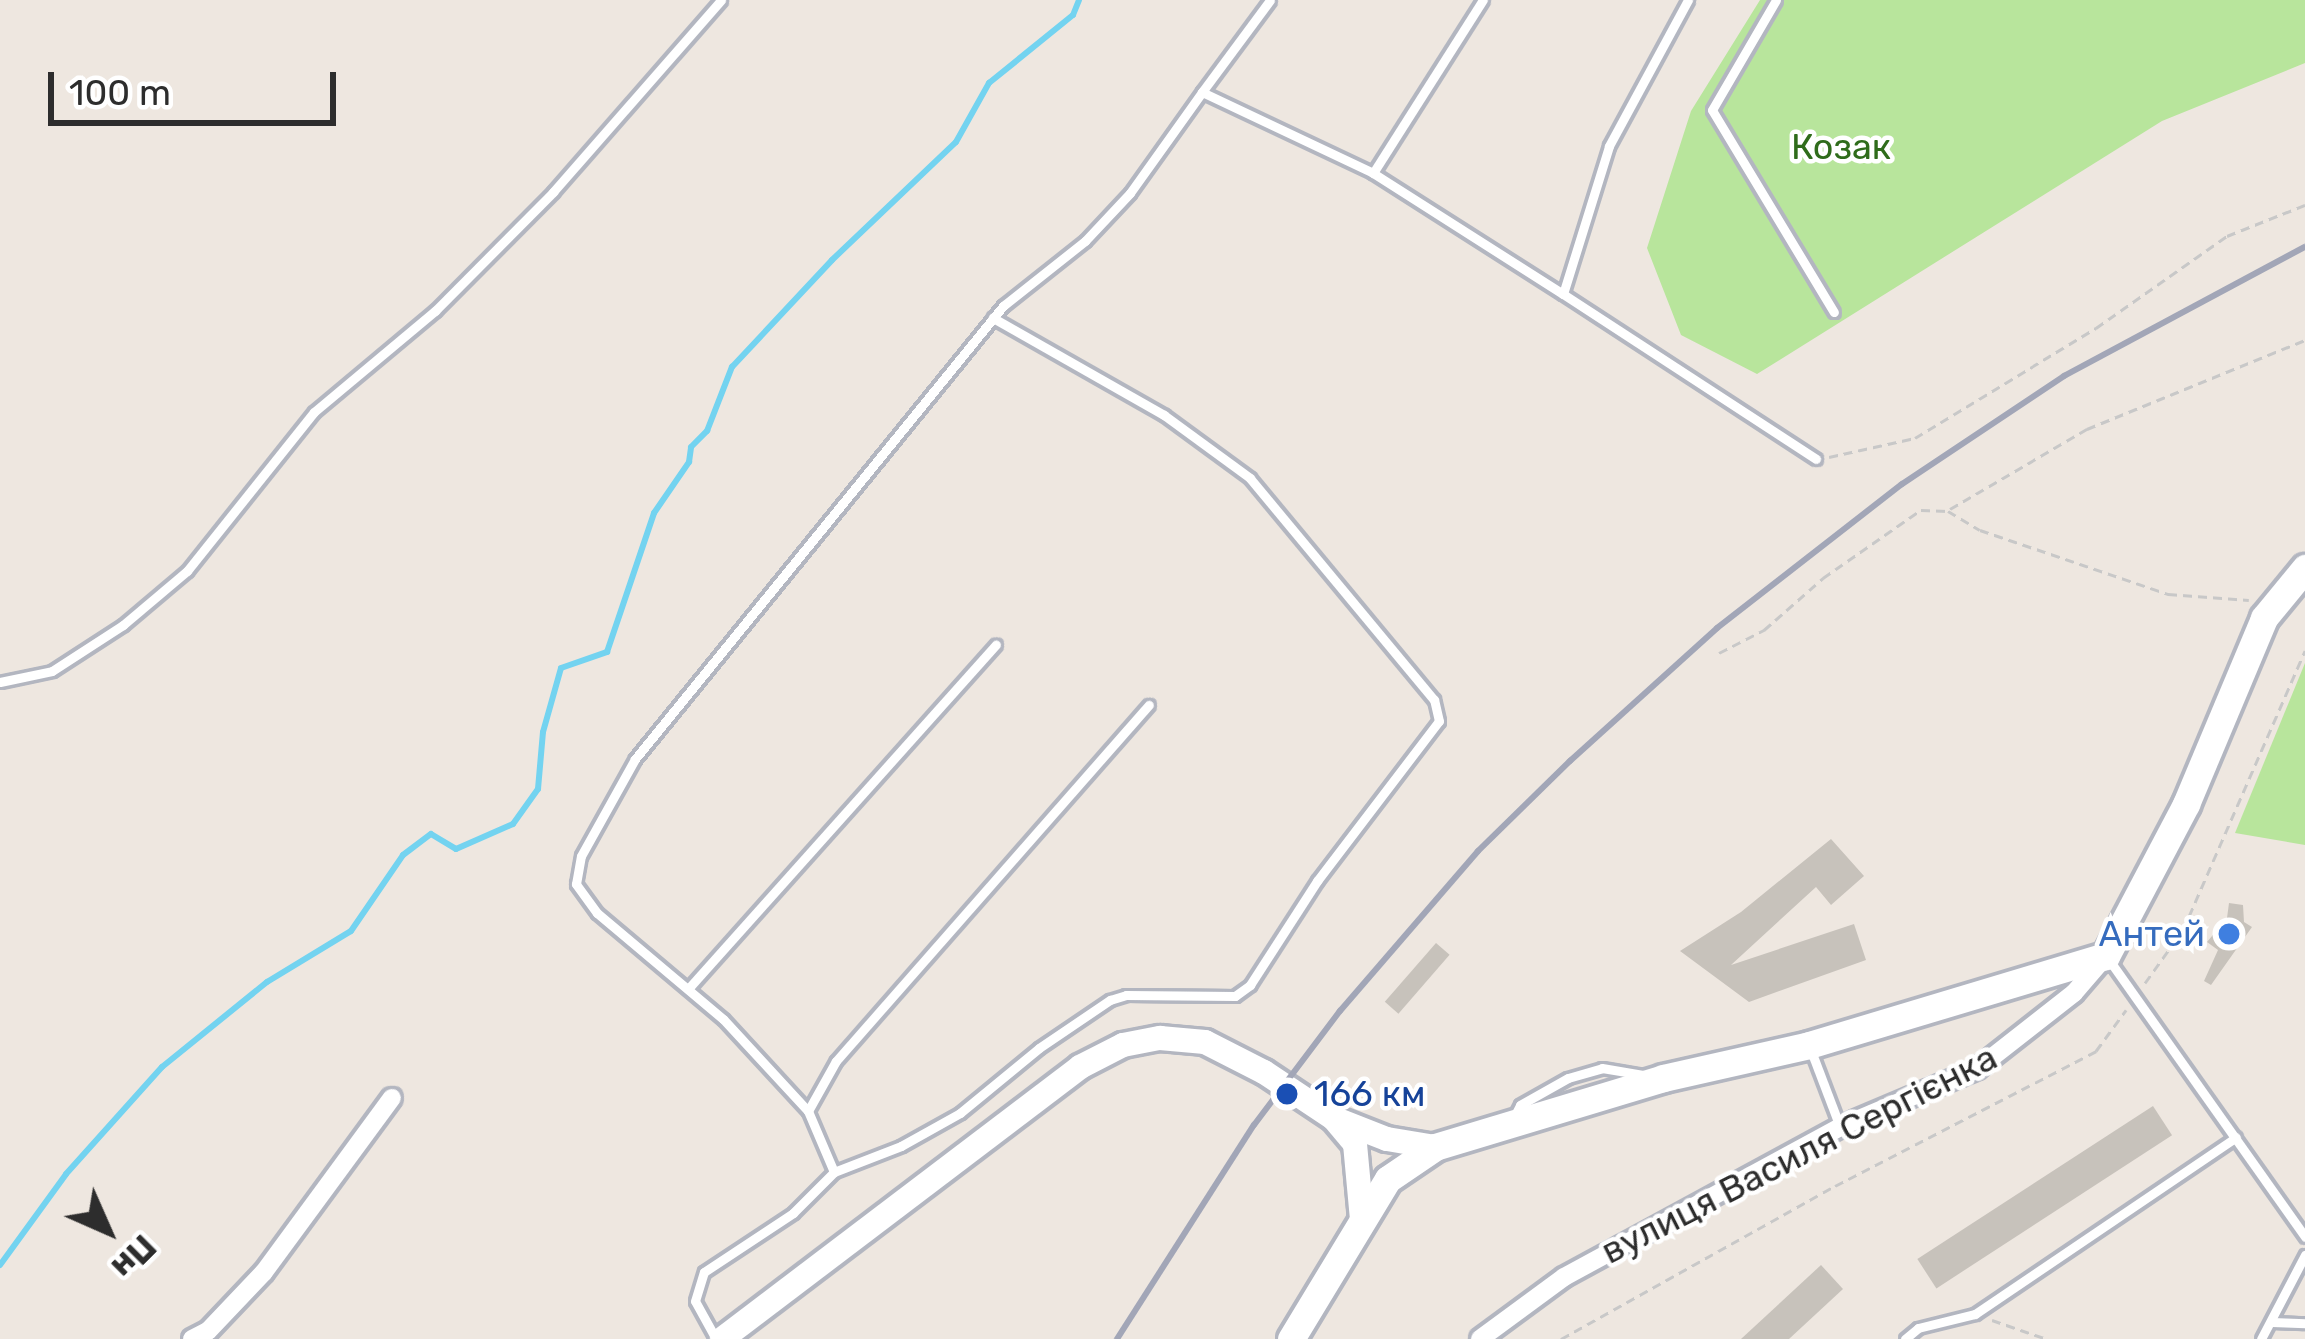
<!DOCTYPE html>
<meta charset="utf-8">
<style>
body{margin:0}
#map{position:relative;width:2305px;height:1339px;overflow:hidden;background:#eee7e0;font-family:Rubik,sans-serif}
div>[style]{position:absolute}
.green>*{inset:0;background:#b8e59c}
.stream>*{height:6px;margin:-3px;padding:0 3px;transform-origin:3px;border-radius:3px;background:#73d3f0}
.building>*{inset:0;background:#c7c2bb;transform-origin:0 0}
.path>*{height:3px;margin-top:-1.5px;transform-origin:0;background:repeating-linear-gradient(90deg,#c8c8c8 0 9px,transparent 0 15px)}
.roads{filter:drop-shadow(3px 0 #b3b6c0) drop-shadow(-3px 0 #b3b6c0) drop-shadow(0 3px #b3b6c0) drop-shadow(0 -3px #b3b6c0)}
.service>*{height:9px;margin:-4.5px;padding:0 4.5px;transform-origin:4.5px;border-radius:4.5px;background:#fff}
.minor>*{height:18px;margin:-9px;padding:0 9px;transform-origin:9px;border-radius:9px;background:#fff}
.tertiary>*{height:24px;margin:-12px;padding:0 12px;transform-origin:12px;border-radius:12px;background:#fff}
.secondary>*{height:27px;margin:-13.5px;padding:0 13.5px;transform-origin:13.5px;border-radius:13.5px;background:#fff}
.rail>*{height:6px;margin:-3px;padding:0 3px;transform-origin:3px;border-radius:3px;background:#a2a6b7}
.dots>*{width:33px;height:33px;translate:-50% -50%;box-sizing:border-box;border:6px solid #fff;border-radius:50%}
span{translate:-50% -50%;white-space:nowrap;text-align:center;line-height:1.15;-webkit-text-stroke:9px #fff;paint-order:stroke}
.park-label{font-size:36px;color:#2f6c1b}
.shop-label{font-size:36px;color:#366cbe}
.right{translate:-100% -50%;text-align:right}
.transit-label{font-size:36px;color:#164399}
.left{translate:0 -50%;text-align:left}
.street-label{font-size:36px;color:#2d2d2d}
.north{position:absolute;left:48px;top:1171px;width:120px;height:120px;-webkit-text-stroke:9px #fff;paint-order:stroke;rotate:135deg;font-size:33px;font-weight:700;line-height:48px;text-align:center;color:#2d2d2d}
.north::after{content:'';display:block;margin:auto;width:42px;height:54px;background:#2d2d2d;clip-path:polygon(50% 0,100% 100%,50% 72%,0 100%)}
.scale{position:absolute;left:48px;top:72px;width:288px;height:54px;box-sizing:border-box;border:6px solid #2d2d2d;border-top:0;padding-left:15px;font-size:36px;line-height:42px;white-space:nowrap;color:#2d2d2d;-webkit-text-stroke:9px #fff;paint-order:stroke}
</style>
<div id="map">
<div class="green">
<i style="clip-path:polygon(1760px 0,2305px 0,2305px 63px,2162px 121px,1757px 374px,1681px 335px,1647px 248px,1691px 111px)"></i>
<i style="clip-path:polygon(2305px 663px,2305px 845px,2235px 833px)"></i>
</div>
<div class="stream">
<i style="left:0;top:1265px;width:112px;rotate:-54deg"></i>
<i style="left:66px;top:1174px;width:144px;rotate:-48.1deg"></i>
<i style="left:162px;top:1067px;width:135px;rotate:-39deg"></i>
<i style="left:267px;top:982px;width:98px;rotate:-31.3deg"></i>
<i style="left:351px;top:931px;width:92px;rotate:-55.6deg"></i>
<i style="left:403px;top:855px;width:35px;rotate:-37deg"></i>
<i style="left:431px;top:834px;width:29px;rotate:31deg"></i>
<i style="left:456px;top:849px;width:62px;rotate:-23.7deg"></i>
<i style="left:513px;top:824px;width:43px;rotate:-54.5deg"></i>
<i style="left:538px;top:789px;width:57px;rotate:-85deg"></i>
<i style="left:543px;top:732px;width:66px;rotate:-74.3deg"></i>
<i style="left:561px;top:668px;width:49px;rotate:-19.2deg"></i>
<i style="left:607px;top:652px;width:147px;rotate:-71.3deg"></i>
<i style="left:654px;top:513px;width:62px;rotate:-55.5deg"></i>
<i style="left:689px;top:462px;width:15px;rotate:-82deg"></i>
<i style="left:691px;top:447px;width:23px;rotate:-45deg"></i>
<i style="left:707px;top:431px;width:69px;rotate:-68.7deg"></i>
<i style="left:732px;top:367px;width:146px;rotate:-46.9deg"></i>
<i style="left:832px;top:260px;width:171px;rotate:-43.6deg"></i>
<i style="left:956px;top:142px;width:68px;rotate:-60.8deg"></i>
<i style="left:989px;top:83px;width:108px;rotate:-39deg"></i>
<i style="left:1073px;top:15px;width:16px;rotate:-68deg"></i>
</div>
<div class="building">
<i style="clip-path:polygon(1831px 839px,1864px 876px,1831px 905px,1816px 887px,1731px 965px,1854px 924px,1866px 960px,1749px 1002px,1680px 951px,1741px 912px)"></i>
<i style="clip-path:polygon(2229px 903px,2243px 905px,2244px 922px,2252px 927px,2211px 985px,2204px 981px,2218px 950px,2207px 942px,2227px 918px)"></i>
<i style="left:1436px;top:943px;width:18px;height:78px;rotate:41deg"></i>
<i style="left:2153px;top:1106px;width:35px;height:281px;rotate:57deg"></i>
<i style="clip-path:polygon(1821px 1265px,1843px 1289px,1789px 1339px,1741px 1339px)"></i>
</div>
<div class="path">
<i style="left:1829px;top:457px;width:88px;rotate:-12.5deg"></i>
<i style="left:1915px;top:438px;width:212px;rotate:-31.3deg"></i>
<i style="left:2096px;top:328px;width:160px;rotate:-35.1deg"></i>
<i style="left:2227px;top:236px;width:84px;rotate:-21.7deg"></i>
<i style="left:1950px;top:509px;width:159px;rotate:-30.3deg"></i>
<i style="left:2087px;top:429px;width:235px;rotate:-22.2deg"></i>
<i style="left:1719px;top:653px;width:51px;rotate:-27.1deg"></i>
<i style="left:1764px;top:630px;width:79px;rotate:-41.4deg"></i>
<i style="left:1823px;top:578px;width:119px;rotate:-34.8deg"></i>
<i style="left:1921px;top:510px;width:27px;rotate:2deg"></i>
<i style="left:1948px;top:511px;width:37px;rotate:31deg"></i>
<i style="left:1980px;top:530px;width:199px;rotate:18.8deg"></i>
<i style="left:2168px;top:594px;width:81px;rotate:4.2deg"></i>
<i style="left:2145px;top:983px;width:65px;rotate:-54.4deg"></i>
<i style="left:2183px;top:930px;width:305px;rotate:-66.4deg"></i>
<i style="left:1992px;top:1320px;width:58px;rotate:19.1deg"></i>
<i style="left:1561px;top:1339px;width:314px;rotate:-29.2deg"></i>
<i style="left:1835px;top:1186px;width:294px;rotate:-27.3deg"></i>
<i style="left:2096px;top:1051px;width:51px;rotate:-53.8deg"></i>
</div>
<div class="roads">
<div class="service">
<i style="left:1776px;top:0;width:127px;rotate:120.2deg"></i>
<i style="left:1712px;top:110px;width:236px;rotate:58.9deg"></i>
<i style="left:1202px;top:92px;width:114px;rotate:-53.5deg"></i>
<i style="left:1373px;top:173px;width:205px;rotate:-57.6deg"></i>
<i style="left:1563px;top:294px;width:302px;rotate:33.1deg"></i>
<i style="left:0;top:682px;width:53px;rotate:-11.9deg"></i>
<i style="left:52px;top:671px;width:85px;rotate:-32.9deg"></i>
<i style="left:123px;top:625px;width:84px;rotate:-40.2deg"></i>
<i style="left:187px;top:571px;width:203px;rotate:-51.4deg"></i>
<i style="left:314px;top:412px;width:158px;rotate:-39.9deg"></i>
<i style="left:435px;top:311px;width:168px;rotate:-45.2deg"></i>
<i style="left:553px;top:192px;width:255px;rotate:-48.8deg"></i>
<i style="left:2107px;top:957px;width:343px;rotate:54.7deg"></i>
<i style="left:688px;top:989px;width:462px;rotate:-48.2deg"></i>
<i style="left:1810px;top:1048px;width:85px;rotate:69.2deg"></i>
<i style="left:808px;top:1111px;width:57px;rotate:-60.8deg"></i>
<i style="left:836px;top:1061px;width:474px;rotate:-48.7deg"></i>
<i style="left:1515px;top:1115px;width:11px;rotate:-63deg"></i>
<i style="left:1520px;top:1105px;width:55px;rotate:-29.4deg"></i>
<i style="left:1568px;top:1078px;width:35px;rotate:-16deg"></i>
<i style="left:1602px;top:1068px;width:43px;rotate:9.5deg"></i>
<i style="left:834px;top:1172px;width:66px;rotate:-113.1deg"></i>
<i style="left:808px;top:1111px;width:125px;rotate:-132.7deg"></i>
<i style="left:723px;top:1019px;width:165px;rotate:-139.9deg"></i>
<i style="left:597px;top:913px;width:36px;rotate:-126deg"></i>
<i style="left:576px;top:884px;width:28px;rotate:-80deg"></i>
<i style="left:581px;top:856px;width:111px;rotate:-60.9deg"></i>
<i style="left:635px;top:759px;width:584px;rotate:-50.91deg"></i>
<i style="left:1003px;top:306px;width:105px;rotate:-38.4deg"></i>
<i style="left:1085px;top:241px;width:66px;rotate:-46.8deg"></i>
<i style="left:1130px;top:193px;width:124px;rotate:-54.5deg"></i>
<i style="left:1202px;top:92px;width:189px;rotate:25.3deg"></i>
<i style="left:1373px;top:173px;width:225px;rotate:32.5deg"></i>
<i style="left:1563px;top:294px;width:155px;rotate:-72.7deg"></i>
<i style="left:1609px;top:146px;width:166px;rotate:-61.6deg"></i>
<i style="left:2272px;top:1322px;width:33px;rotate:2deg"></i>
<i style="left:716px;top:1339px;width:43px;rotate:-118.9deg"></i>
<i style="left:695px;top:1301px;width:30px;rotate:-73deg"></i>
<i style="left:704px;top:1272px;width:107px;rotate:-33.5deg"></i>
<i style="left:793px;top:1213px;width:58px;rotate:-45deg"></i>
<i style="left:834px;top:1172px;width:72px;rotate:-21.2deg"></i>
<i style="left:901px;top:1146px;width:68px;rotate:-29.2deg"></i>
<i style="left:960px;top:1113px;width:102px;rotate:-39.4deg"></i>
<i style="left:1039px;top:1048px;width:86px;rotate:-34.1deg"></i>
<i style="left:1110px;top:1000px;width:17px;rotate:-17deg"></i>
<i style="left:1126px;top:995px;width:109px;rotate:0.5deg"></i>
<i style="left:1235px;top:996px;width:19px;rotate:-36deg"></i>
<i style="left:1250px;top:985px;width:124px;rotate:-57.2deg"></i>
<i style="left:1317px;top:881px;width:201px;rotate:-52.7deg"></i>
<i style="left:1439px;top:721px;width:22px;rotate:-103deg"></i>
<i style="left:1434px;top:700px;width:288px;rotate:-129.7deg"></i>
<i style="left:1250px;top:478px;width:107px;rotate:-143.8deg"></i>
<i style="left:1164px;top:415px;width:197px;rotate:-150.4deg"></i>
<i style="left:1905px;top:1339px;width:17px;rotate:-40deg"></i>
<i style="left:1918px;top:1328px;width:59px;rotate:-13.8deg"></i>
<i style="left:1975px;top:1314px;width:315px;rotate:-34.1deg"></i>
<i style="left:2261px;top:1339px;width:95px;rotate:-62.4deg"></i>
</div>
<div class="minor">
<i style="left:192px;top:1339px;width:18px;rotate:-27deg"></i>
<i style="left:208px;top:1331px;width:81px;rotate:-46.5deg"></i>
<i style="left:264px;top:1272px;width:216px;rotate:-53.7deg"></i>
<i style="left:1480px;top:1339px;width:104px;rotate:-36.4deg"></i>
<i style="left:1564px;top:1277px;width:314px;rotate:-28.5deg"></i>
<i style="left:1840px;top:1127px;width:149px;rotate:-22.9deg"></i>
<i style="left:1977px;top:1069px;width:123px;rotate:-38.1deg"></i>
<i style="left:2074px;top:993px;width:45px;rotate:-49.5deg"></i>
</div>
<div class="tertiary">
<i style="left:1335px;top:1120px;width:31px;rotate:50deg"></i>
<i style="left:1355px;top:1144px;width:76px;rotate:84.7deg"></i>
<i style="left:722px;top:1339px;width:450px;rotate:-37.2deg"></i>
<i style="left:1080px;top:1067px;width:48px;rotate:-27.1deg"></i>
<i style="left:1123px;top:1045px;width:38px;rotate:-11deg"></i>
<i style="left:1160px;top:1038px;width:45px;rotate:5.1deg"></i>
<i style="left:1205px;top:1042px;width:66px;rotate:27deg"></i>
<i style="left:1264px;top:1072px;width:83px;rotate:33.7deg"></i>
<i style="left:1333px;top:1118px;width:58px;rotate:21.3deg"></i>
<i style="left:1387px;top:1139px;width:49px;rotate:9.5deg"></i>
</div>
<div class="secondary">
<i style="left:1291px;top:1339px;width:187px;rotate:-58.8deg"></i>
<i style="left:1388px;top:1179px;width:57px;rotate:-34.2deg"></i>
<i style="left:1435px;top:1147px;width:238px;rotate:-16.8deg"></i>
<i style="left:1663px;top:1078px;width:150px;rotate:-12.7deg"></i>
<i style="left:1809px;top:1045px;width:310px;rotate:-16.7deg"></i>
<i style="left:2106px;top:956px;width:172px;rotate:-62.2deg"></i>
<i style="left:2186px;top:804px;width:202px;rotate:-67.2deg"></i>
<i style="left:2264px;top:618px;width:65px;rotate:-50.6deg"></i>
</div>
</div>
<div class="rail">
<i style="left:1117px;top:1339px;width:254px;rotate:-57.4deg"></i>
<i style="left:1254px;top:1125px;width:143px;rotate:-53deg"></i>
<i style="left:1340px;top:1011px;width:211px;rotate:-49.2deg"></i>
<i style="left:1478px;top:851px;width:129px;rotate:-44.4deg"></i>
<i style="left:1570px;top:761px;width:198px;rotate:-42.1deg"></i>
<i style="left:1717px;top:628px;width:234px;rotate:-37.9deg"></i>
<i style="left:1902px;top:484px;width:195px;rotate:-33.7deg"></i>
<i style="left:2064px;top:376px;width:273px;rotate:-28.2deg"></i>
</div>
<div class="dots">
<i style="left:2229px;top:934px;background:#3f7fe0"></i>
<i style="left:1287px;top:1094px;background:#1a4fb4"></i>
</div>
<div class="park-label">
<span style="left:1841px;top:147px">Козак</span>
</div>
<div class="shop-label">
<span class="right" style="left:2205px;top:934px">Антей</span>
</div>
<div class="transit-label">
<span class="left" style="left:1314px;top:1094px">166 км</span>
</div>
<div class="street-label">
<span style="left:1799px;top:1154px;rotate:-27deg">вулиця Василя Сергієнка</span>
</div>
<div class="north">Пн</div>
<div class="scale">100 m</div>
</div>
